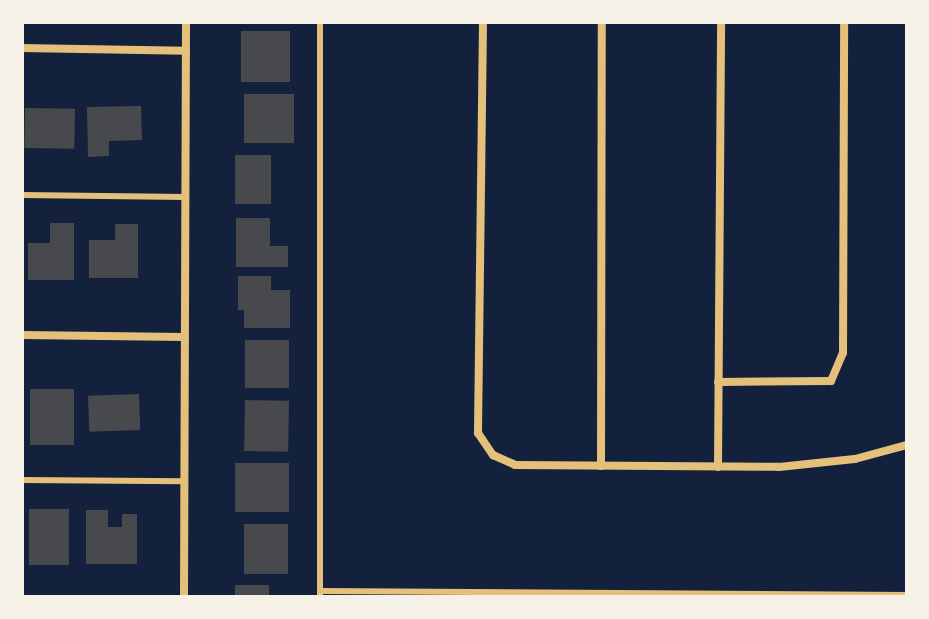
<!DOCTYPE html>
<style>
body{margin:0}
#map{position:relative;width:929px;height:619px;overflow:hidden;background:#14213d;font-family:Jost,sans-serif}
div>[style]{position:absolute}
.building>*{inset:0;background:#48494c;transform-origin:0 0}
.service>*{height:6px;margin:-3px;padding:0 3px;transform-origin:3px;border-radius:3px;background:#e5c07b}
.minor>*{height:8px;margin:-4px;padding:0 4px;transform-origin:4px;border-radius:4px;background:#e5c07b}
span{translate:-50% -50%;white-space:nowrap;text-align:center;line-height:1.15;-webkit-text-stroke:8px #f6f1e7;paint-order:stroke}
.frame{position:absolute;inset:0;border:24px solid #f6f1e7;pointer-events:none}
</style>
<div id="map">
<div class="building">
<i style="left:241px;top:31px;width:49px;height:51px"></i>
<i style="left:244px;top:94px;width:50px;height:49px"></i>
<i style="clip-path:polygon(141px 106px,142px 140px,109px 141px,109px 156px,88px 157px,87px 107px)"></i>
<i style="left:25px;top:108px;width:50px;height:40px;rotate:1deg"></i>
<i style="left:235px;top:155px;width:36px;height:49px"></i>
<i style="clip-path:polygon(236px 218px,270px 218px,270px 246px,288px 246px,288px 267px,236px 267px)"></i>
<i style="clip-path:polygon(50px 223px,74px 223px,74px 280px,28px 280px,28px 243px,50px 243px)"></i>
<i style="clip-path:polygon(115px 224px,138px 224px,138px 278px,89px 278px,89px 240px,115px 240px)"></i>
<i style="clip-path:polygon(238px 276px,271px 276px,271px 290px,290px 290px,290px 328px,244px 328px,244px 310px,238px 310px)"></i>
<i style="left:245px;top:340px;width:44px;height:48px"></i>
<i style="left:30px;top:389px;width:44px;height:56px"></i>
<i style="left:139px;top:394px;width:36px;height:51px;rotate:88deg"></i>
<i style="left:245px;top:400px;width:44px;height:51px;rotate:1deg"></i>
<i style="left:235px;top:463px;width:54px;height:49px"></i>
<i style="left:29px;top:509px;width:40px;height:56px"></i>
<i style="clip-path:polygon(86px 510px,108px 510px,108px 527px,122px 527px,122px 514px,137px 514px,137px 564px,86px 564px)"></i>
<i style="left:244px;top:524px;width:44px;height:50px"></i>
<i style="left:235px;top:585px;width:34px;height:12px"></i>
</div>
<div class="service">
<i style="left:320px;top:22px;width:575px;rotate:90deg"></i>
<i style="left:22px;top:195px;width:163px;rotate:0.7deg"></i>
<i style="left:22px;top:480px;width:162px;rotate:0.4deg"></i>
<i style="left:320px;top:591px;width:587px;rotate:0.39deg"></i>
</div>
<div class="minor">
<i style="left:483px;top:22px;width:411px;rotate:90.7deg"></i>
<i style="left:478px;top:433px;width:27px;rotate:56deg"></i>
<i style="left:493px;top:455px;width:24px;rotate:24deg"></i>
<i style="left:515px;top:465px;width:264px;rotate:0.4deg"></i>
<i style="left:779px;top:467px;width:76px;rotate:-6deg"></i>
<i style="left:855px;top:459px;width:54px;rotate:-15.1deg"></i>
<i style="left:22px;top:48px;width:164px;rotate:1deg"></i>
<i style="left:22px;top:335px;width:162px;rotate:0.7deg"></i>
<i style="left:718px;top:382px;width:113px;rotate:-0.5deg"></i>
<i style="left:831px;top:381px;width:30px;rotate:-67deg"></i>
<i style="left:843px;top:353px;width:331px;rotate:-89.8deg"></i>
<i style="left:601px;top:466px;width:444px;rotate:-89.9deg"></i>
<i style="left:718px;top:467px;width:445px;rotate:-89.6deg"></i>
<i style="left:184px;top:597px;width:575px;rotate:-89.8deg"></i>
</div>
<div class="frame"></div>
</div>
